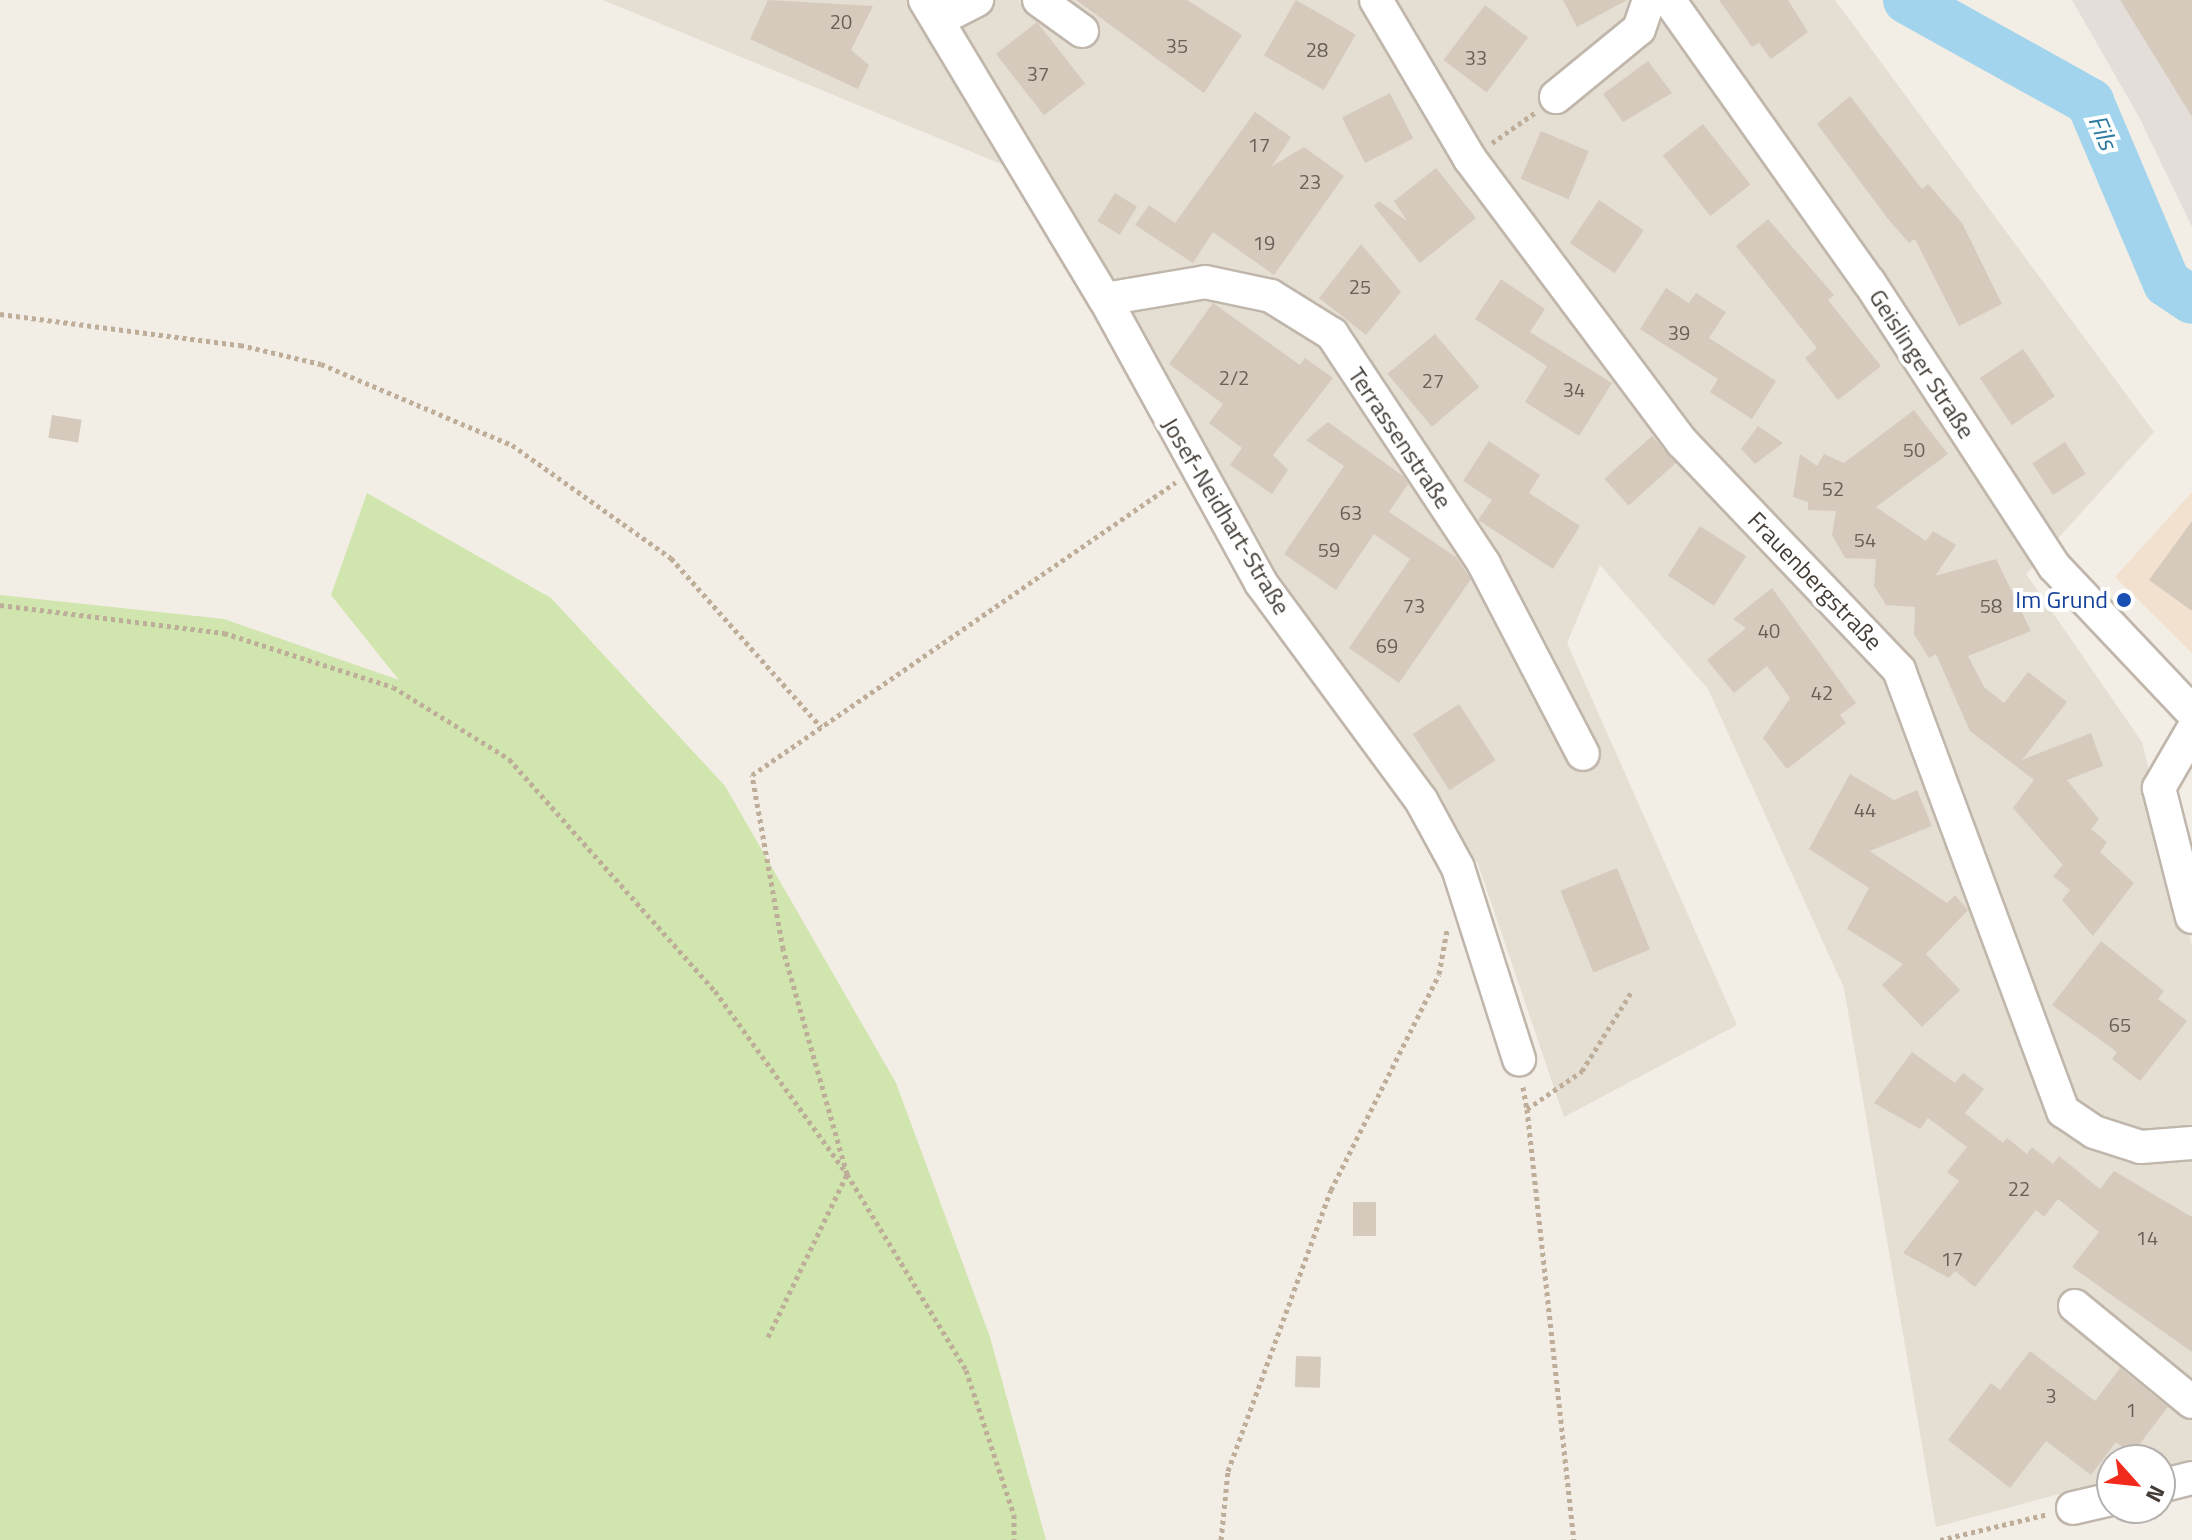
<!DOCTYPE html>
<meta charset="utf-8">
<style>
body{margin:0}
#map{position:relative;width:2192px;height:1540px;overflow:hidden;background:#f2ede5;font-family:"Titillium Web",sans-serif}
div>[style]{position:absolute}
.residential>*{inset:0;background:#e5ded3}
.commercial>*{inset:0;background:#f3e1d0}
.industrial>*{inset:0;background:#e4deda}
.green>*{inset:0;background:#d1e5ae}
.river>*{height:48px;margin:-24px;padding:0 24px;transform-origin:24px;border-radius:24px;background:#a2d5ed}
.building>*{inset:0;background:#d6cabd;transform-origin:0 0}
.path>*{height:5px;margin-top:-2.5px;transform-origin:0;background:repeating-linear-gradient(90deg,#beae99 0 4px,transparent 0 8px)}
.roads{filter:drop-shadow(2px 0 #c0b6ab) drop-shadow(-2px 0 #c0b6ab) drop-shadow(0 2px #c0b6ab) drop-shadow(0 -2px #c0b6ab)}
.street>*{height:32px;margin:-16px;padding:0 16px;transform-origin:16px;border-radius:16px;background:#fff}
.dots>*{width:22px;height:22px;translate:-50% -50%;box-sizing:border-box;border:4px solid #fff;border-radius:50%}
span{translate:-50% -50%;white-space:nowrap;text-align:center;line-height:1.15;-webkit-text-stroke:8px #fff;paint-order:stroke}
.number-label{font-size:20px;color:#686057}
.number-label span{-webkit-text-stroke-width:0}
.street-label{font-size:24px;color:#443c35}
.transit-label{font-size:24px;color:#164399}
.right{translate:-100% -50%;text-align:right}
.water-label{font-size:26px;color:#307ca3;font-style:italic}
.north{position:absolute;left:2096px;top:1444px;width:80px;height:80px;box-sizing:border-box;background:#fff;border:2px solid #b4b1ae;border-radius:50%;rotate:117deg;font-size:22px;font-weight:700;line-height:32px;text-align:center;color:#443c35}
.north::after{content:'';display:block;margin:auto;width:28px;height:36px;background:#f22a1b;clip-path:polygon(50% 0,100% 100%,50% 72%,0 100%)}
</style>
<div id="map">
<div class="residential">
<i style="clip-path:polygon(603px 0,1835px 0,2154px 432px,2026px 574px,2142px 742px,2192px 946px,2192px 1459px,2160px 1468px,2160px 1460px,2112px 1460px,2112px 1480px,1936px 1527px,1844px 988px,1708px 689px,1600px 565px,1567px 643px,1737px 1025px,1564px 1117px,1478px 864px,1236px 514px,1059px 188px)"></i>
</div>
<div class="commercial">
<i style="clip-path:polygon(2192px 492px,2192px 653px,2115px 577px)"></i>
</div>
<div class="industrial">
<i style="clip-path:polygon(2072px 0,2192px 0,2192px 227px,2139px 117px)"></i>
</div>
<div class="green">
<i style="clip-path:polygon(367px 493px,551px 598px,725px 786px,896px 1083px,990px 1337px,1046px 1540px,0 1540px,0 595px,224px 619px,399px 680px,331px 595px)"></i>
</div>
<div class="river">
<i style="left:1907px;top:0;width:210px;rotate:29.1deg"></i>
<i style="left:2090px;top:102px;width:197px;rotate:67deg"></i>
<i style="left:2167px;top:283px;width:30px;rotate:34deg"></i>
</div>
<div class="building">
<i style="clip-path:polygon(768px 0,873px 6px,851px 50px,869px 65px,858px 89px,750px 39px)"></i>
<i style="clip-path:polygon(1076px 0,1187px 0,1242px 35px,1204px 93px)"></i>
<i style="left:1296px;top:0;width:69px;height:64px;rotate:30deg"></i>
<i style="clip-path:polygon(1563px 0,1627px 0,1577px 27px)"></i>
<i style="clip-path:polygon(1719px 0,1788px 0,1808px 32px,1771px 59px,1759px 43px,1752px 47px)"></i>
<i style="clip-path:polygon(2120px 0,2192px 0,2192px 117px)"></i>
<i style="left:1485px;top:5px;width:54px;height:69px;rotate:37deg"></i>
<i style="left:1037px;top:22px;width:78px;height:52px;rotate:52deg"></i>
<i style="clip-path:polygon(1648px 61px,1672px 93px,1623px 122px,1603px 94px)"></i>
<i style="left:1390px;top:93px;width:51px;height:54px;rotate:63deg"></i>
<i style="clip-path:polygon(1850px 96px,1922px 189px,1928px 184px,1962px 223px,2002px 304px,1959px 326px,1915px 239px,1909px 243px,1888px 219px,1817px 124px)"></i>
<i style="clip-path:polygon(1255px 112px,1291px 137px,1272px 166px,1304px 147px,1344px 176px,1274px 275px,1213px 232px,1193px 263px,1135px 225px,1149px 205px,1175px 223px)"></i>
<i style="left:1703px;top:124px;width:77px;height:51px;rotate:52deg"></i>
<i style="left:1541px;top:131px;width:52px;height:52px;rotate:23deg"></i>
<i style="clip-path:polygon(1436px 168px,1476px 218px,1420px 263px,1374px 206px,1379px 201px,1407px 221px,1394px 201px)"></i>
<i style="left:1115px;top:193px;width:26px;height:33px;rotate:32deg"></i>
<i style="left:1599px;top:200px;width:54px;height:52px;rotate:34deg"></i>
<i style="clip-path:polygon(1768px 219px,1834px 295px,1828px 300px,1881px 366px,1838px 400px,1805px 358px,1817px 348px,1736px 246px)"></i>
<i style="clip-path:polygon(1361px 244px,1401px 292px,1366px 335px,1319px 298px)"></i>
<i style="clip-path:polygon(1501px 279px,1545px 309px,1530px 332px,1612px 383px,1579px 436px,1525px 402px,1547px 366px,1475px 319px)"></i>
<i style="clip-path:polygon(1666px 288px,1689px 303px,1696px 293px,1726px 312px,1709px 338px,1776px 381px,1752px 419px,1710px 392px,1718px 379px,1640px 329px)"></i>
<i style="clip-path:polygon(1213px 303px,1300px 365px,1305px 358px,1333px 378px,1273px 455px,1288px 470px,1272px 494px,1230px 465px,1242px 448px,1209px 423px,1223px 404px,1169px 364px)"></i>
<i style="left:1435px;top:334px;width:69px;height:62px;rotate:50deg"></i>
<i style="left:2023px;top:349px;width:57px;height:52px;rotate:56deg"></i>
<i style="clip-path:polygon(1914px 410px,1948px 454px,1876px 507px,1926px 541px,1933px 531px,1956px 545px,1935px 576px,1996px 559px,2031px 631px,1968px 656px,1984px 687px,2004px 703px,2028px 672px,2067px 702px,2022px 760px,2091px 733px,2103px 766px,2067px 780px,2099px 819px,2091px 829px,2107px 842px,2100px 852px,2134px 883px,2093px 936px,2062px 900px,2070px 890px,2053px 876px,2063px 865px,2013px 808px,2034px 780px,1970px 731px,1936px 654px,1929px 658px,1914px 634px,1915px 607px,1886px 605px,1874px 586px,1876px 559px,1845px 558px,1832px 535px,1836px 511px,1808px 510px,1808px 502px,1793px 497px,1800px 454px,1817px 466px,1824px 454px,1844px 463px)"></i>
<i style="left:52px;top:415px;width:30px;height:23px;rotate:9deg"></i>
<i style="clip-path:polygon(1328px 422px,1403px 476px,1408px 484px,1389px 512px,1456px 557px,1471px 579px,1399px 683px,1349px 648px,1410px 559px,1374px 534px,1336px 590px,1284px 554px,1344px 466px,1306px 440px)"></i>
<i style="clip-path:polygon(1758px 426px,1783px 443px,1755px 464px,1741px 449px)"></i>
<i style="left:1652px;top:436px;width:36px;height:64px;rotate:48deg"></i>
<i style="clip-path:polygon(1489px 441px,1540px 475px,1529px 493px,1580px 526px,1553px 569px,1478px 520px,1492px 500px,1463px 481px)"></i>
<i style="left:2065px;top:442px;width:38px;height:39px;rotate:57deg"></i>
<i style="clip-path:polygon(2192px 521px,2192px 611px,2149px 580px)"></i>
<i style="left:1700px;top:526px;width:55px;height:59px;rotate:33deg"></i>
<i style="clip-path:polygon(1772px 588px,1856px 703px,1840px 715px,1846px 723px,1787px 769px,1763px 738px,1790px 698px,1767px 666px,1734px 693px,1707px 660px,1746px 628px,1733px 619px)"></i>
<i style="left:1459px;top:704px;width:67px;height:55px;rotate:57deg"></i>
<i style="clip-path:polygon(1850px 774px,1894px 800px,1917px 790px,1932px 826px,1870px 851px,1947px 903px,1955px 895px,1968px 910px,1926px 954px,1960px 990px,1922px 1027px,1882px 985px,1903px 964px,1847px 929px,1869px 888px,1809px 849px)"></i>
<i style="left:1617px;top:868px;width:88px;height:61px;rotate:68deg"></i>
<i style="clip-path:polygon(2101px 941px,2164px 991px,2158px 999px,2187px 1021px,2140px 1081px,2112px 1059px,2117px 1052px,2052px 1005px)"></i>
<i style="clip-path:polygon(1912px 1052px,1955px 1083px,1963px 1073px,1984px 1089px,1965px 1113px,2003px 1143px,2007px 1138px,2027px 1154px,2032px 1147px,2053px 1164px,2059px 1156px,2100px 1189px,2114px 1171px,2192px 1217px,2192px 1352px,2072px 1267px,2099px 1232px,2058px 1199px,2044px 1217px,2036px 1210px,1975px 1287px,1955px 1271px,1949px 1278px,1903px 1253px,1959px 1181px,1947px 1172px,1967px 1147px,1928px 1118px,1920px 1129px,1874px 1103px)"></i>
<i style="left:1353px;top:1202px;width:23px;height:34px"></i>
<i style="clip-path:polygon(2030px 1351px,2095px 1401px,2120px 1368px,2168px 1407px,2132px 1454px,2116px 1442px,2091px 1475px,2046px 1441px,2010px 1488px,1948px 1440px,1991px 1383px,2000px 1390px)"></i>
<i style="left:1296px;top:1356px;width:25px;height:31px;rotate:2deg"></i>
</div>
<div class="path">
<i style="left:1492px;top:143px;width:54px;rotate:-35.2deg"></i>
<i style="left:0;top:314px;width:242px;rotate:7.4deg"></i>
<i style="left:240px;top:345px;width:83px;rotate:13.2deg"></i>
<i style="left:321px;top:364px;width:207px;rotate:23deg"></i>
<i style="left:512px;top:445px;width:195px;rotate:35.4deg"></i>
<i style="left:671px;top:558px;width:226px;rotate:48.4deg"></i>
<i style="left:0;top:605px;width:226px;rotate:7.1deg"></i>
<i style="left:224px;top:633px;width:177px;rotate:17.7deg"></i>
<i style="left:393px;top:687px;width:137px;rotate:31.8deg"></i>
<i style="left:509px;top:759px;width:310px;rotate:48.4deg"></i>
<i style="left:715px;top:991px;width:226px;rotate:54.2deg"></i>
<i style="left:847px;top:1174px;width:229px;rotate:58.7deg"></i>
<i style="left:966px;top:1370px;width:153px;rotate:71.7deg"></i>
<i style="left:1014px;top:1515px;width:25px;rotate:90deg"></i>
<i style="left:1523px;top:1087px;width:22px;rotate:80deg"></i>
<i style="left:1527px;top:1109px;width:67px;rotate:-34.6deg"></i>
<i style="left:1582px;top:1071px;width:94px;rotate:-58deg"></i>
<i style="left:1527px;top:1109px;width:434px;rotate:83.8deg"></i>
<i style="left:768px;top:1337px;width:181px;rotate:-64.1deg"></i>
<i style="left:847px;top:1174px;width:234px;rotate:-105.9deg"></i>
<i style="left:783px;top:949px;width:177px;rotate:-100.1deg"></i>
<i style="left:752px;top:775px;width:515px;rotate:-34.65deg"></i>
<i style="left:1221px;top:1540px;width:69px;rotate:-84.2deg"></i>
<i style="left:1228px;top:1471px;width:299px;rotate:-69.9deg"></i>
<i style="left:1331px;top:1190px;width:241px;rotate:-63.4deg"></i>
<i style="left:1439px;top:974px;width:45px;rotate:-79.7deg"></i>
<i style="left:1940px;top:1540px;width:111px;rotate:-13.5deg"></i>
</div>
<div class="roads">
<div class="street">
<i style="left:925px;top:0;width:349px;rotate:59deg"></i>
<i style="left:1105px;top:299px;width:324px;rotate:61.2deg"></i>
<i style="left:1261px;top:583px;width:270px;rotate:53.6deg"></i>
<i style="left:1421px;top:800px;width:77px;rotate:61.4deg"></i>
<i style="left:1458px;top:868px;width:201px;rotate:72.3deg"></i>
<i style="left:1039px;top:0;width:53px;rotate:35.8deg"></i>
<i style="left:1376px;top:0;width:185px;rotate:59.4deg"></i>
<i style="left:1470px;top:159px;width:354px;rotate:53.2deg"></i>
<i style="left:1682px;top:442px;width:315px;rotate:46.4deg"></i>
<i style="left:1899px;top:670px;width:471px;rotate:69.6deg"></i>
<i style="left:2063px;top:1111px;width:37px;rotate:34deg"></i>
<i style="left:2094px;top:1132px;width:49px;rotate:17.7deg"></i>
<i style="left:2141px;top:1147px;width:51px;rotate:-4.5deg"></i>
<i style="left:1669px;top:0;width:346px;rotate:54.7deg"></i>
<i style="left:1869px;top:282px;width:339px;rotate:56.9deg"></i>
<i style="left:2054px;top:566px;width:201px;rotate:46.6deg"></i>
<i style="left:938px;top:20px;width:44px;rotate:-27.1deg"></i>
<i style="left:1556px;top:97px;width:107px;rotate:-39.3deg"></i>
<i style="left:1639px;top:29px;width:31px;rotate:-71deg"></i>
<i style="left:1105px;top:299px;width:101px;rotate:-9.6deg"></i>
<i style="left:1205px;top:282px;width:67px;rotate:12deg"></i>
<i style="left:1271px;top:296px;width:72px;rotate:31.9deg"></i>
<i style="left:1332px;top:334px;width:276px;rotate:56.5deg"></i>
<i style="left:1484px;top:564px;width:214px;rotate:62.5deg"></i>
<i style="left:2192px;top:731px;width:66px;rotate:120.1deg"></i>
<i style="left:2159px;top:788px;width:133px;rotate:75.7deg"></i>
<i style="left:2075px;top:1306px;width:151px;rotate:39.4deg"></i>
<i style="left:2160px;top:1486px;width:33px;rotate:-14deg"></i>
<i style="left:2073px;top:1508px;width:40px;rotate:-13deg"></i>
</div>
</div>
<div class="dots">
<i style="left:2124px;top:600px;background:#1a4fb4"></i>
</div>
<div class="number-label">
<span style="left:841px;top:21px">20</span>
<span style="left:1177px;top:45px">35</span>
<span style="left:1317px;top:49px">28</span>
<span style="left:1476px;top:57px">33</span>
<span style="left:1038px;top:73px">37</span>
<span style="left:1259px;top:144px">17</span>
<span style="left:1310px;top:181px">23</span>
<span style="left:1264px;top:242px">19</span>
<span style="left:1360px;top:286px">25</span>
<span style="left:1679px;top:332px">39</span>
<span style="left:1234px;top:377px">2/2</span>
<span style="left:1433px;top:380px">27</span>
<span style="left:1574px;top:389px">34</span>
<span style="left:1914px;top:449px">50</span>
<span style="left:1833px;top:488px">52</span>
<span style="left:1351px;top:512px">63</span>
<span style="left:1865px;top:539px">54</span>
<span style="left:1329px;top:549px">59</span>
<span style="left:1414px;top:605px">73</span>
<span style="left:1991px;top:605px">58</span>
<span style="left:1769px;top:630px">40</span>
<span style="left:1387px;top:645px">69</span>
<span style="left:1822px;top:692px">42</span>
<span style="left:1865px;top:809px">44</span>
<span style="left:2120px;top:1024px">65</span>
<span style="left:2019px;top:1188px">22</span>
<span style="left:2147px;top:1237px">14</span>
<span style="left:1952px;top:1258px">17</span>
<span style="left:2051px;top:1395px">3</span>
<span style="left:2131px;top:1409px">1</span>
</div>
<div class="street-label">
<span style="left:1922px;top:364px;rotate:57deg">Geislinger Straße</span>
<span style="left:1400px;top:438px;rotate:56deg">Terrassenstraße</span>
<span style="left:1226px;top:516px;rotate:59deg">Josef-Neidhart-Straße</span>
<span style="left:1815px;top:581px;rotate:46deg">Frauenbergstraße</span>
</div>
<div class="transit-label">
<span class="right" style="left:2108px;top:600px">Im Grund</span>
</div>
<div class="water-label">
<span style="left:2103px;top:132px;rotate:67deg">Fils</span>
</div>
<div class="north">N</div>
</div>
